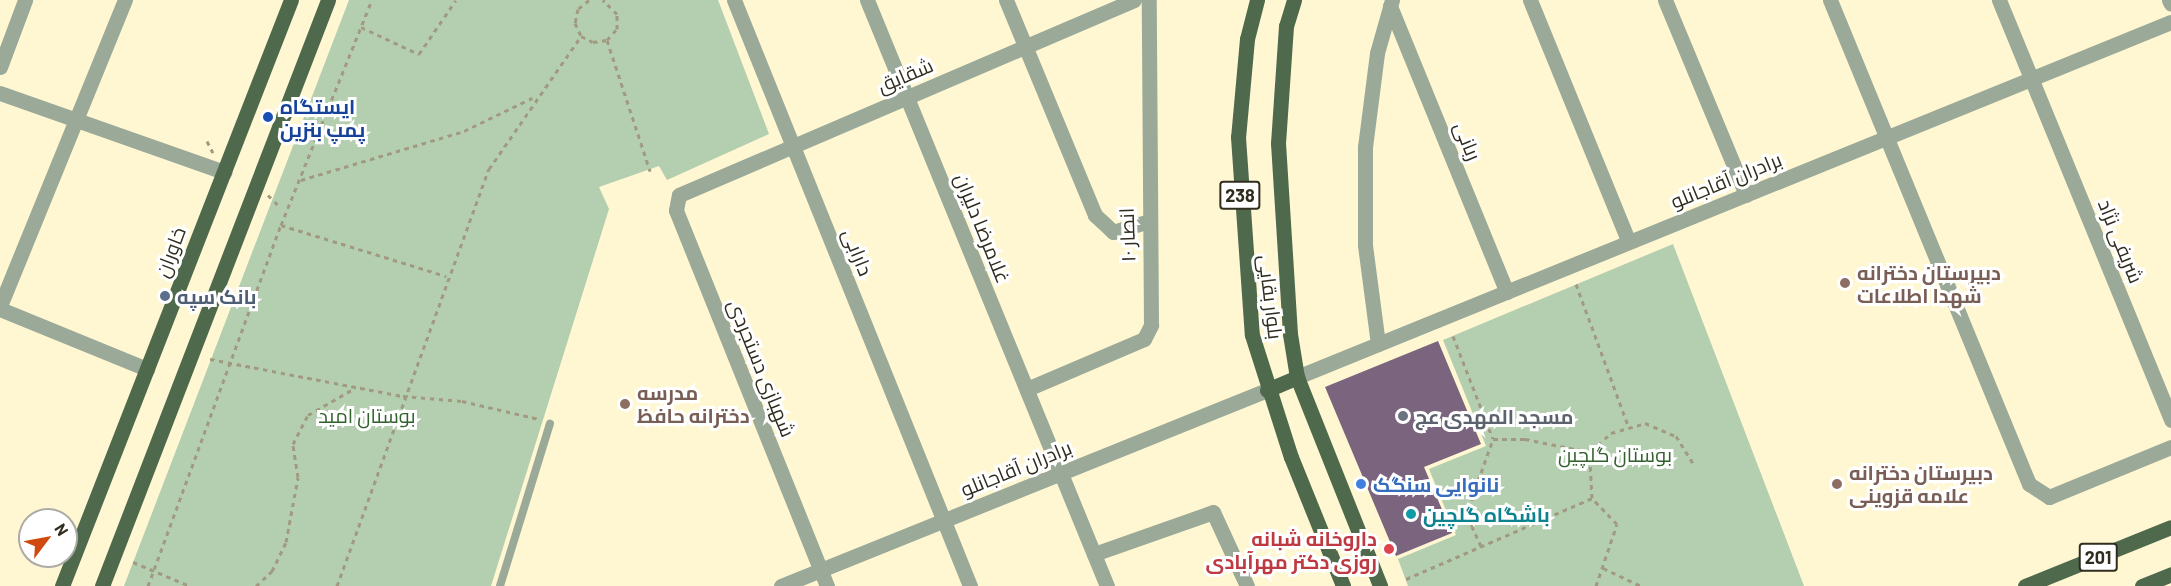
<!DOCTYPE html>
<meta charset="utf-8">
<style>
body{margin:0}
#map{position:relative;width:2171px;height:586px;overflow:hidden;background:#fff6d2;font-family:Barlow,Cairo,sans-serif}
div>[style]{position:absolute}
.green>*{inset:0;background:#b4ceb0}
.building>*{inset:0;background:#7b647d}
.path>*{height:3px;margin-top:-1.5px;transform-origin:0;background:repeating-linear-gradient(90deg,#a19a80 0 4.5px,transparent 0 9px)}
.lane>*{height:8px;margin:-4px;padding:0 4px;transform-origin:4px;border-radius:4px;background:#9aa998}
.street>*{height:15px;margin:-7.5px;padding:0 7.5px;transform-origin:7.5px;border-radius:7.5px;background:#9aa998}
.primary>*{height:15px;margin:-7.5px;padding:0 7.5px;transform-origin:7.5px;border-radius:7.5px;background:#4f694d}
.dots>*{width:16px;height:16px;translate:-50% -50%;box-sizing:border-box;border:3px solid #fff;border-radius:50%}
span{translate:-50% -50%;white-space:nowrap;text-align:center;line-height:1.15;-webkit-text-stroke:6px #fff;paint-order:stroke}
.shield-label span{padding:2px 4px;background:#fff;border:2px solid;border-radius:4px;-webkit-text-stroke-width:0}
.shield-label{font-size:18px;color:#302d1f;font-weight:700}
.street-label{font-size:20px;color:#302d1f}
.transit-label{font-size:20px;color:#164399;font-weight:700}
.left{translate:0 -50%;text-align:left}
.education-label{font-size:20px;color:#785e54;font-weight:700}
.service-label{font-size:20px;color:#4e5e75;font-weight:700}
.park-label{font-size:20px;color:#33612e}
.worship-label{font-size:20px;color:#5b616d;font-weight:700}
.shop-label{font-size:20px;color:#366cbe;font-weight:700}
.culture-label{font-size:20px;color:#0d838f;font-weight:700}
.health-label{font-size:20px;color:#be3a42;font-weight:700}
.right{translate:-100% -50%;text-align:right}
.north{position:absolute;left:18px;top:508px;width:60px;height:60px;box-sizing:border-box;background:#fff;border:2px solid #acaba5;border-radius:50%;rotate:58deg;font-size:16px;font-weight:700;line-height:24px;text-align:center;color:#302d1f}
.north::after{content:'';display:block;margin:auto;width:21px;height:27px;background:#d04a10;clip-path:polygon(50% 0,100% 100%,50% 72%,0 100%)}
</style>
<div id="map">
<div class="green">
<i style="clip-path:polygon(349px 0,718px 0,769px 134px,667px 180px,659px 166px,599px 187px,609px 209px,491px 586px,124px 586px)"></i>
<i style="clip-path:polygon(1673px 244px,1804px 586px,1408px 586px,1398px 559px,1456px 535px,1429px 469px,1486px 446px,1443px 340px)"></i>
</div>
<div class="building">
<i style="clip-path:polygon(1438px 341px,1481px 444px,1424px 467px,1452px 533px,1396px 556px,1325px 387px)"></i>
</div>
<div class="path">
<i style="left:589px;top:0;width:14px;rotate:141deg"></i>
<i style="left:578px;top:9px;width:14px;rotate:102deg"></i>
<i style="left:575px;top:23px;width:14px;rotate:65deg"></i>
<i style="left:581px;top:36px;width:13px;rotate:27deg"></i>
<i style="left:593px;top:42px;width:14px;rotate:-8deg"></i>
<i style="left:607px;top:40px;width:15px;rotate:-48deg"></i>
<i style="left:617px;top:29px;width:15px;rotate:-90deg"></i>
<i style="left:617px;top:14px;width:20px;rotate:-135deg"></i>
<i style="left:361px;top:27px;width:64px;rotate:25deg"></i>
<i style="left:419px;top:54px;width:65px;rotate:-55.6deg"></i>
<i style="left:607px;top:40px;width:138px;rotate:71.8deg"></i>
<i style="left:207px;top:141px;width:13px;rotate:63deg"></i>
<i style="left:301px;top:180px;width:170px;rotate:-16.7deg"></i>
<i style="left:464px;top:131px;width:76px;rotate:-25.9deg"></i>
<i style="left:268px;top:195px;width:17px;rotate:45deg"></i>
<i style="left:281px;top:225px;width:173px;rotate:17.2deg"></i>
<i style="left:1576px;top:284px;width:150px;rotate:69.8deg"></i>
<i style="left:1453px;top:336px;width:110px;rotate:68.8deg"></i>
<i style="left:1493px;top:439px;width:32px"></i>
<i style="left:1525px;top:439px;width:71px;rotate:11.3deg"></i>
<i style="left:210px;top:359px;width:197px;rotate:10.9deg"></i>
<i style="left:403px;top:396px;width:59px;rotate:4.8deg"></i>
<i style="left:462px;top:401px;width:79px;rotate:13.2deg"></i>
<i style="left:1481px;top:546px;width:21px;rotate:-115deg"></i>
<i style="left:1472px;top:527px;width:29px;rotate:-90deg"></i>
<i style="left:1472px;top:498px;width:63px;rotate:-70.4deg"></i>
<i style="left:133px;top:562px;width:62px;rotate:22.8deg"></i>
<i style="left:1603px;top:568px;width:42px;rotate:25.3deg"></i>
<i style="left:1406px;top:579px;width:203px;rotate:-23.5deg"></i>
<i style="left:148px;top:586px;width:385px;rotate:-69.8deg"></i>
<i style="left:281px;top:225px;width:243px;rotate:-68deg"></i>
<i style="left:256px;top:586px;width:22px;rotate:-43deg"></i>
<i style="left:272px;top:571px;width:32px;rotate:-64deg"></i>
<i style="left:286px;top:542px;width:66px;rotate:-79.5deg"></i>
<i style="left:298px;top:477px;width:33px;rotate:-99deg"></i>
<i style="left:293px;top:444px;width:33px;rotate:-63deg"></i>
<i style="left:308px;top:415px;width:54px;rotate:-29.9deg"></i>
<i style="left:337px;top:586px;width:444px;rotate:-70deg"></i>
<i style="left:489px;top:169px;width:162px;rotate:-55.3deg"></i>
<i style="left:1596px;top:586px;width:65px;rotate:-71.3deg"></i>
<i style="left:1617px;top:524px;width:36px;rotate:-134deg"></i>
<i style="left:1592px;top:498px;width:36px;rotate:-93deg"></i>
<i style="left:1590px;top:462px;width:19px;rotate:-65deg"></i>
<i style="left:1598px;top:445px;width:18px;rotate:-43deg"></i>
<i style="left:1611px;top:433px;width:35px;rotate:-16deg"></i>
<i style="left:1645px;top:423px;width:34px;rotate:23deg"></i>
<i style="left:1676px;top:436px;width:34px;rotate:58deg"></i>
</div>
<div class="lane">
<i style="left:500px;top:586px;width:170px;rotate:-72.9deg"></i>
</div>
<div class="street">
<i style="left:734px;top:0;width:632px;rotate:68.06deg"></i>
<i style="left:867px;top:0;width:633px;rotate:67.73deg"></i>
<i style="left:1006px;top:0;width:233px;rotate:67.5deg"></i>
<i style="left:1095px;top:215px;width:25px;rotate:43deg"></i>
<i style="left:1113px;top:232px;width:34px;rotate:-17deg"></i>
<i style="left:1530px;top:0;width:261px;rotate:67.8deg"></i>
<i style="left:1665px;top:0;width:211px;rotate:67.4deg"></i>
<i style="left:1830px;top:0;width:523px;rotate:67.65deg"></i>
<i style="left:2029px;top:484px;width:24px;rotate:33deg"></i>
<i style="left:2049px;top:497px;width:132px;rotate:-22.3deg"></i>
<i style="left:1999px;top:0;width:454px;rotate:67.7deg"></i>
<i style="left:2169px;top:0;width:4px;rotate:63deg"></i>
<i style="left:1390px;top:6px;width:309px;rotate:67.8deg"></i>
<i style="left:0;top:67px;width:72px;rotate:-69.5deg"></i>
<i style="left:0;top:93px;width:238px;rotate:19.4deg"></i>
<i style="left:0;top:306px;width:331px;rotate:-67.8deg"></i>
<i style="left:0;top:309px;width:159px;rotate:22.2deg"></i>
<i style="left:1378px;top:344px;width:100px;rotate:-97.5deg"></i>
<i style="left:1365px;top:245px;width:98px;rotate:-90deg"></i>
<i style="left:1365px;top:147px;width:95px;rotate:-82.7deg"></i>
<i style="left:1377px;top:53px;width:55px;rotate:-74.2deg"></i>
<i style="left:1297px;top:377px;width:943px;rotate:-22.11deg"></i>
<i style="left:1027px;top:389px;width:127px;rotate:-23.1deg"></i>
<i style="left:1144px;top:339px;width:16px;rotate:-63deg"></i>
<i style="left:1151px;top:325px;width:325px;rotate:-90.4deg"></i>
<i style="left:1094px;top:554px;width:126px;rotate:-19.4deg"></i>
<i style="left:1213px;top:512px;width:81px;rotate:65.3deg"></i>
<i style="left:781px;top:586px;width:524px;rotate:-21.96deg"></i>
<i style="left:827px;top:586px;width:405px;rotate:-111.9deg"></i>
<i style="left:676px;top:210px;width:15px;rotate:-79deg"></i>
<i style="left:679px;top:195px;width:495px;rotate:-23.2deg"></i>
</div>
<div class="primary">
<i style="left:1257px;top:0;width:40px;rotate:104.4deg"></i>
<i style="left:1247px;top:39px;width:98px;rotate:95.2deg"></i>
<i style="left:1238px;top:137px;width:198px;rotate:86deg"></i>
<i style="left:1252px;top:335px;width:128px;rotate:72.3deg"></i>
<i style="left:1291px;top:457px;width:139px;rotate:68deg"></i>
<i style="left:1294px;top:0;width:27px;rotate:107deg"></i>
<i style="left:1286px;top:26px;width:117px;rotate:93.9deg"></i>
<i style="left:1278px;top:143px;width:191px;rotate:86.4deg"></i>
<i style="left:1290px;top:334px;width:44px;rotate:80.8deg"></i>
<i style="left:1297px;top:377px;width:225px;rotate:68.3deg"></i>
<i style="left:1267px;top:390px;width:33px;rotate:-23deg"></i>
<i style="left:62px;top:586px;width:629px;rotate:-68.66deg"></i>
<i style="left:102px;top:586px;width:628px;rotate:-68.91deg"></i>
<i style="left:2025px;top:586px;width:157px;rotate:-22deg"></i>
<i style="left:2142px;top:586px;width:31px;rotate:-22deg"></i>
</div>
<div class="dots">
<i style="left:268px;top:117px;background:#1a4fb4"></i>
<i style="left:1845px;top:283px;background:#8d6e63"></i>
<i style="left:165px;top:296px;background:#5c6f8a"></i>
<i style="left:625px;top:404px;background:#8d6e63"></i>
<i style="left:1403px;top:416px;background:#6b7280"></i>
<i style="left:1361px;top:484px;background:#3f7fe0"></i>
<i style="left:1837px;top:484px;background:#8d6e63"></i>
<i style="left:1411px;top:514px;background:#0f9aa8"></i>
<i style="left:1389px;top:549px;background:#e0444e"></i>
</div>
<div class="shield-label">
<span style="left:1240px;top:195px">238</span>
<span style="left:2098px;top:557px">201</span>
</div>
<div class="street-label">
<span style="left:905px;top:75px;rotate:-23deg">شقایق</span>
<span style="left:1468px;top:141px;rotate:68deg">ربانی</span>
<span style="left:1726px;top:180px;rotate:-22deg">برادران آقاجانلو</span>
<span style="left:983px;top:228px;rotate:68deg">غلامرضا دلیران</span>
<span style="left:1127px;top:235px;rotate:-92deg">انصار ۱۰</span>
<span style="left:2121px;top:241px;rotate:68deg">شریفی نژاد</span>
<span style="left:170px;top:252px;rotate:-69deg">خاوران</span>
<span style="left:858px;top:252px;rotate:68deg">دارابی</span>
<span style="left:1271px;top:297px;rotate:83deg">بلوار بقایی</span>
<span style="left:762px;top:368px;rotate:68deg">شهبازی دستجردی</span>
<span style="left:1016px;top:468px;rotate:-22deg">برادران آقاجانلو</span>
</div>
<div class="transit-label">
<span class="left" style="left:280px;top:118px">ایستگاه<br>پمپ بنزین</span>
</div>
<div class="education-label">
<span class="left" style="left:1857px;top:284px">دبیرستان دخترانه<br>شهدا اطلاعات</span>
<span class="left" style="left:637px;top:404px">مدرسه<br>دخترانه حافظ</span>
<span class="left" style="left:1849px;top:484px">دبیرستان دخترانه<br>علامه قزوینی</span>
</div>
<div class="service-label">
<span class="left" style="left:177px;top:296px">بانک سپه</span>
</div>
<div class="park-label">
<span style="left:367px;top:415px">بوستان امید</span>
<span style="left:1615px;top:454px">بوستان گلچین</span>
</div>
<div class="worship-label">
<span class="left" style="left:1415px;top:416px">مسجد المهدی عج</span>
</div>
<div class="shop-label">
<span class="left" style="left:1373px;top:484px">نانوایی سنگک</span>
</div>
<div class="culture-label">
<span class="left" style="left:1423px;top:514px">باشگاه گلچین</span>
</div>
<div class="health-label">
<span class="right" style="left:1377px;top:550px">داروخانه شبانه<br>روزی دکتر مهرآبادی</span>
</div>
<div class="north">N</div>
</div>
